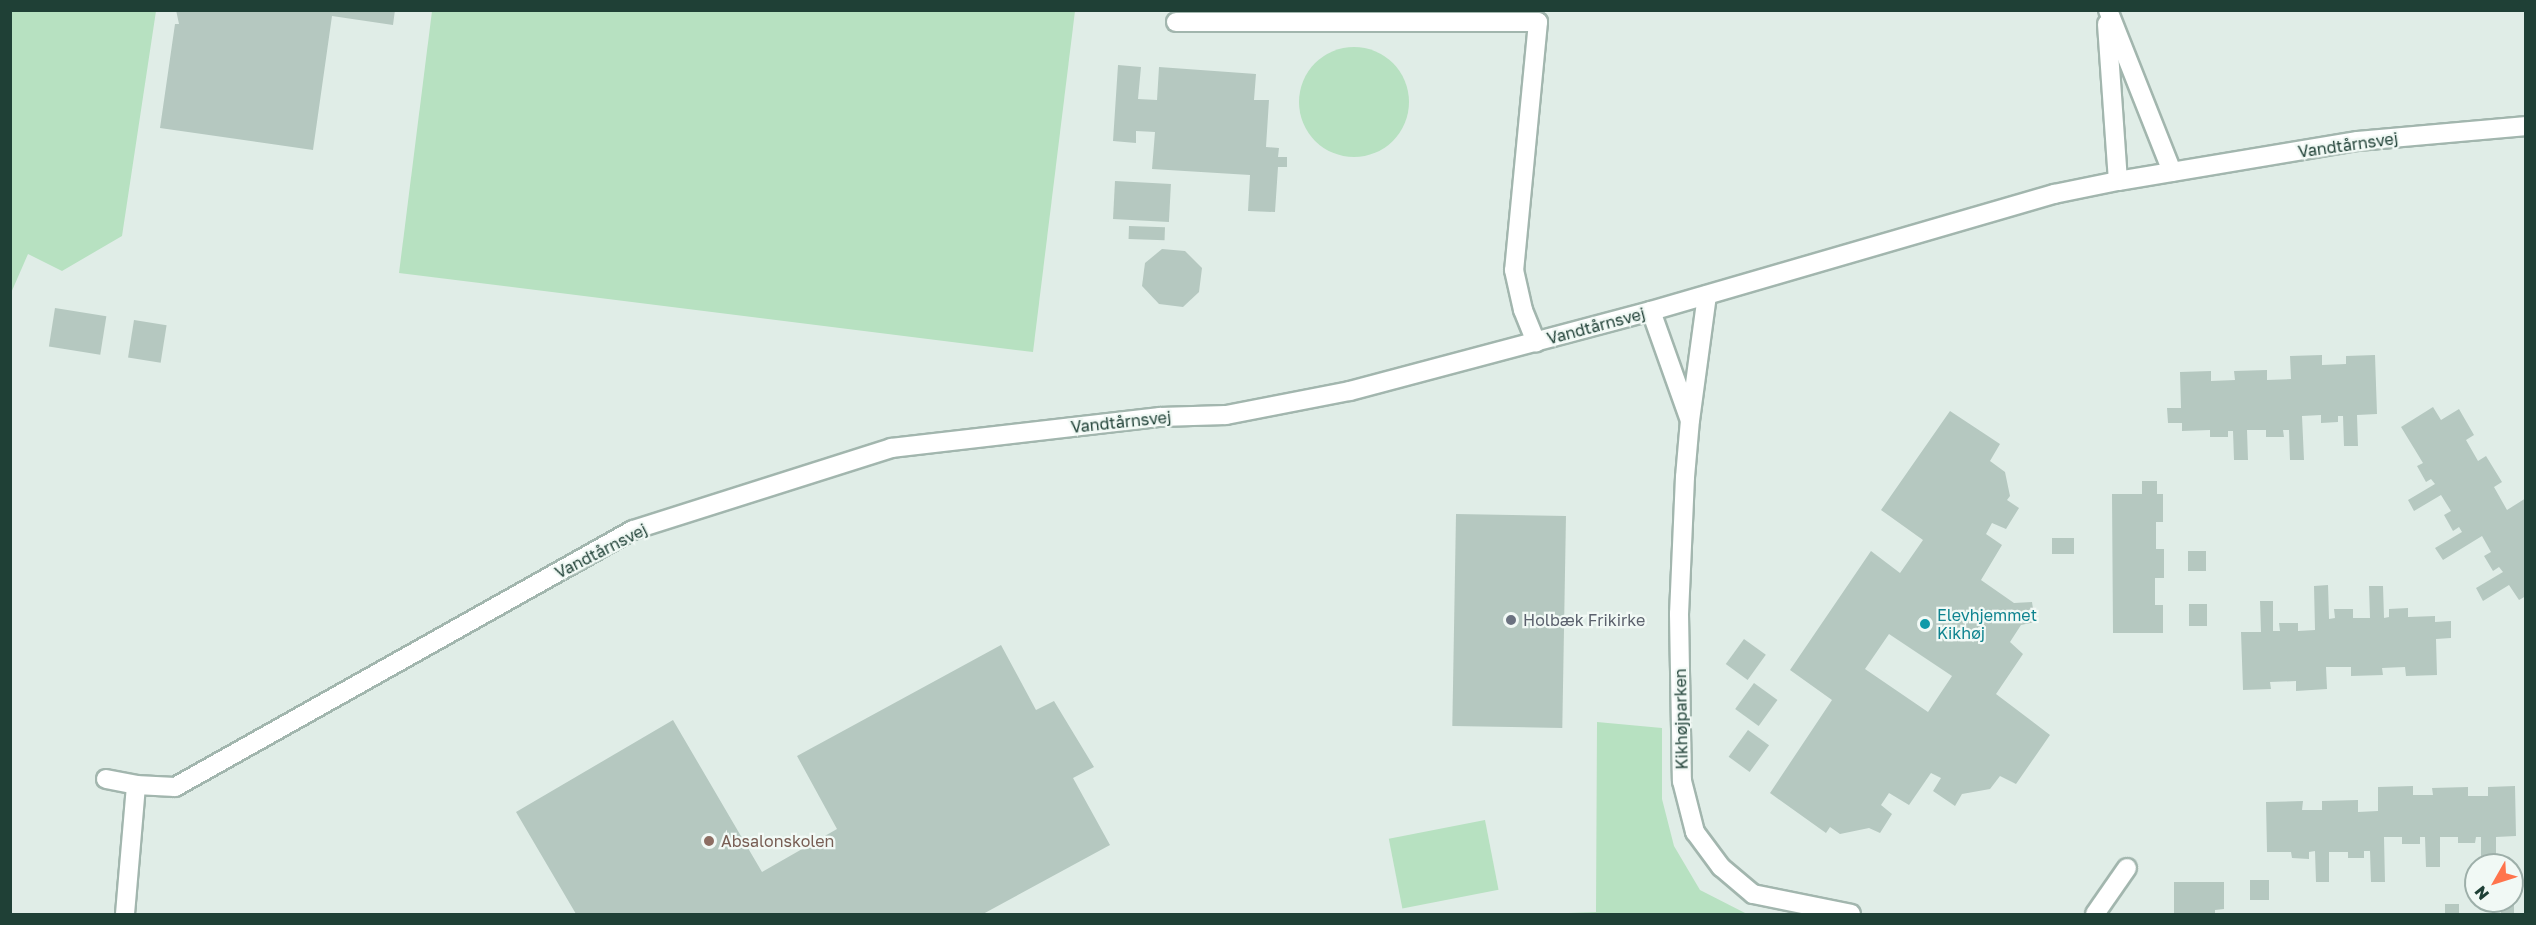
<!DOCTYPE html>
<meta charset="utf-8">
<style>
body{margin:0}
#map{position:relative;width:2536px;height:925px;overflow:hidden;background:#e0ede7;font-family:"Golos Text",sans-serif}
div>[style]{position:absolute}
.green>*{inset:0;background:#b7e1c1;transform-origin:0 0}
.round{border-radius:50%}
.building>*{inset:0;background:#b5c8c0;transform-origin:0 0}
.roads{filter:drop-shadow(2px 0 #a2b6ae) drop-shadow(-2px 0 #a2b6ae) drop-shadow(0 2px #a2b6ae) drop-shadow(0 -2px #a2b6ae)}
.minor>*{height:18px;margin:-9px;padding:0 9px;transform-origin:9px;border-radius:9px;background:#fff}
.dots>*{width:16px;height:16px;translate:-50% -50%;box-sizing:border-box;border:3px solid #f1f9f5;border-radius:50%}
span{translate:-50% -50%;white-space:nowrap;text-align:center;line-height:1.15;-webkit-text-stroke:4.5px #f1f9f5;paint-order:stroke}
.street-label{font-size:16px;color:#1f4036}
.culture-label{font-size:16px;color:#0d838f}
.left{translate:0 -50%;text-align:left}
.worship-label{font-size:16px;color:#5b616d}
.education-label{font-size:16px;color:#785e54}
.frame{position:absolute;inset:0;border:12px solid #1f4036;pointer-events:none}
.north{position:absolute;left:2464px;top:853px;width:60px;height:60px;box-sizing:border-box;background:#f1f9f5;border:2px solid #9dafa9;border-radius:50%;rotate:231deg;font-size:16px;font-weight:700;line-height:24px;text-align:center;color:#1f4036}
.north::after{content:'';display:block;margin:auto;width:21px;height:27px;background:#ff744c;clip-path:polygon(50% 0,100% 100%,50% 72%,0 100%)}
</style>
<div id="map">
<div class="green">
<i style="clip-path:polygon(11px 10px,156px 11px,122px 236px,62px 271px,28px 254px,11px 293px)"></i>
<i style="clip-path:polygon(432px 11px,1075px 11px,1033px 352px,399px 273px)"></i>
<i class="round" style="left:1299px;top:47px;width:110px;height:110px"></i>
<i style="clip-path:polygon(1597px 722px,1662px 728px,1662px 799px,1674px 846px,1700px 890px,1747px 914px,1541px 914px,1596px 912px)"></i>
<i style="left:1485px;top:820px;width:71px;height:98px;rotate:79deg"></i>
</div>
<div class="building">
<i style="clip-path:polygon(176px 10px,395px 10px,393px 25px,332px 16px,313px 150px,160px 128px,175px 24px,179px 24px)"></i>
<i style="clip-path:polygon(1118px 65px,1141px 67px,1138px 99px,1157px 100px,1159px 67px,1256px 74px,1254px 100px,1269px 100px,1266px 147px,1279px 148px,1278px 157px,1287px 157px,1287px 167px,1278px 167px,1275px 212px,1248px 211px,1250px 175px,1152px 169px,1155px 132px,1136px 131px,1136px 143px,1113px 141px)"></i>
<i style="left:1115px;top:181px;width:56px;height:38px;rotate:3deg"></i>
<i style="left:1129px;top:226px;width:36px;height:13px;rotate:2deg"></i>
<i style="clip-path:polygon(1162px 249px,1185px 251px,1202px 268px,1199px 292px,1183px 307px,1159px 304px,1142px 286px,1145px 263px)"></i>
<i style="left:55px;top:308px;width:52px;height:39px;rotate:9deg"></i>
<i style="left:134px;top:320px;width:33px;height:38px;rotate:9deg"></i>
<i style="clip-path:polygon(2322px 355px,2322px 365px,2346px 364px,2346px 356px,2375px 355px,2377px 414px,2357px 415px,2358px 446px,2344px 446px,2343px 416px,2338px 416px,2338px 422px,2321px 423px,2321px 415px,2302px 416px,2304px 460px,2290px 460px,2289px 430px,2283px 430px,2284px 437px,2266px 437px,2266px 430px,2247px 430px,2248px 460px,2234px 460px,2233px 431px,2228px 431px,2228px 437px,2210px 437px,2210px 430px,2182px 431px,2182px 423px,2168px 423px,2167px 408px,2181px 408px,2180px 372px,2211px 371px,2211px 381px,2235px 380px,2234px 371px,2267px 370px,2267px 380px,2291px 379px,2290px 356px)"></i>
<i style="clip-path:polygon(2433px 407px,2441px 420px,2459px 409px,2474px 435px,2466px 440px,2478px 461px,2486px 456px,2502px 482px,2494px 487px,2507px 510px,2526px 498px,2526px 596px,2519px 600px,2509px 585px,2483px 601px,2476px 588px,2503px 572px,2499px 567px,2493px 571px,2484px 556px,2491px 552px,2482px 536px,2443px 560px,2435px 548px,2462px 532px,2459px 527px,2453px 531px,2444px 515px,2451px 511px,2441px 495px,2414px 511px,2408px 500px,2435px 484px,2431px 479px,2426px 482px,2417px 466px,2423px 463px,2401px 427px)"></i>
<i style="clip-path:polygon(evenodd,1950px 411px,2000px 444px,1990px 461px,2005px 472px,2010px 496px,2007px 500px,2019px 508px,2006px 529px,1992px 523px,1986px 534px,2002px 545px,1981px 580px,2014px 603px,2032px 602px,2035px 622px,2021px 625px,2010px 642px,2023px 654px,1996px 694px,2050px 735px,2016px 784px,2000px 776px,1990px 789px,1962px 794px,1955px 806px,1933px 791px,1941px 778px,1931px 773px,1909px 805px,1889px 793px,1881px 805px,1892px 814px,1880px 833px,1869px 828px,1840px 834px,1830px 827px,1826px 833px,1770px 793px,1832px 700px,1790px 670px,1871px 551px,1900px 573px,1923px 540px,1881px 510px,1950px 411px,1889px 634px,1952px 676px,1928px 712px,1865px 669px,1889px 634px)"></i>
<i style="clip-path:polygon(2142px 481px,2157px 481px,2157px 494px,2163px 494px,2163px 522px,2156px 522px,2156px 549px,2164px 549px,2164px 578px,2155px 578px,2155px 605px,2163px 605px,2163px 633px,2113px 633px,2112px 494px,2142px 494px)"></i>
<i style="left:1456px;top:514px;width:110px;height:212px;rotate:1deg"></i>
<i style="left:2052px;top:538px;width:22px;height:16px"></i>
<i style="left:2188px;top:551px;width:18px;height:20px"></i>
<i style="clip-path:polygon(2328px 585px,2329px 619px,2335px 618px,2334px 609px,2353px 609px,2353px 618px,2370px 618px,2369px 586px,2383px 586px,2384px 618px,2389px 617px,2389px 609px,2408px 608px,2408px 617px,2435px 616px,2435px 622px,2451px 621px,2451px 638px,2436px 639px,2437px 675px,2406px 676px,2405px 667px,2382px 668px,2383px 675px,2351px 676px,2351px 667px,2326px 667px,2327px 689px,2296px 691px,2296px 681px,2270px 682px,2271px 689px,2243px 690px,2241px 632px,2261px 632px,2260px 601px,2273px 601px,2273px 631px,2280px 631px,2279px 623px,2298px 623px,2298px 631px,2315px 630px,2314px 586px)"></i>
<i style="left:2189px;top:604px;width:18px;height:22px"></i>
<i style="left:1744px;top:639px;width:27px;height:31px;rotate:36deg"></i>
<i style="clip-path:polygon(1001px 645px,1036px 710px,1054px 701px,1094px 767px,1073px 778px,1110px 845px,983px 914px,576px 914px,516px 812px,673px 720px,762px 872px,837px 829px,797px 756px)"></i>
<i style="left:1754px;top:683px;width:29px;height:32px;rotate:36deg"></i>
<i style="left:1748px;top:730px;width:26px;height:33px;rotate:36deg"></i>
<i style="clip-path:polygon(2413px 786px,2413px 795px,2433px 795px,2432px 788px,2468px 787px,2468px 796px,2488px 796px,2488px 787px,2515px 786px,2516px 836px,2496px 837px,2496px 865px,2481px 865px,2481px 837px,2476px 837px,2475px 843px,2458px 843px,2458px 837px,2440px 837px,2440px 867px,2426px 867px,2425px 837px,2420px 837px,2420px 844px,2402px 844px,2402px 837px,2384px 837px,2385px 882px,2371px 882px,2370px 851px,2364px 851px,2364px 858px,2348px 858px,2348px 852px,2329px 852px,2329px 882px,2316px 882px,2315px 851px,2309px 852px,2309px 859px,2292px 858px,2291px 852px,2267px 852px,2266px 802px,2303px 801px,2302px 810px,2322px 810px,2322px 801px,2358px 800px,2358px 812px,2378px 811px,2378px 787px)"></i>
<i style="left:2269px;top:880px;width:20px;height:19px;rotate:90deg"></i>
<i style="clip-path:polygon(2174px 882px,2224px 882px,2224px 909px,2215px 910px,2215px 914px,2174px 914px)"></i>
<i style="left:2445px;top:904px;width:14px;height:10px"></i>
<i style="left:2501px;top:904px;width:13px;height:10px"></i>
</div>
<div class="roads">
<div class="minor">
<i style="left:2108px;top:10px;width:174px;rotate:68.4deg"></i>
<i style="left:1176px;top:22px;width:362px"></i>
<i style="left:1538px;top:22px;width:249px;rotate:95.5deg"></i>
<i style="left:1514px;top:270px;width:41px;rotate:77.3deg"></i>
<i style="left:1523px;top:310px;width:35px;rotate:68deg"></i>
<i style="left:2107px;top:24px;width:157px;rotate:86deg"></i>
<i style="left:1707px;top:295px;width:126px;rotate:97.7deg"></i>
<i style="left:1690px;top:420px;width:57px;rotate:95deg"></i>
<i style="left:1685px;top:477px;width:137px;rotate:92.5deg"></i>
<i style="left:1679px;top:614px;width:167px;rotate:89deg"></i>
<i style="left:1682px;top:781px;width:53px;rotate:75.7deg"></i>
<i style="left:1695px;top:832px;width:44px;rotate:53.4deg"></i>
<i style="left:1721px;top:867px;width:42px;rotate:40.2deg"></i>
<i style="left:1753px;top:894px;width:100px;rotate:11.5deg"></i>
<i style="left:1651px;top:311px;width:114px;rotate:70.4deg"></i>
<i style="left:106px;top:779px;width:31px;rotate:11deg"></i>
<i style="left:136px;top:785px;width:39px;rotate:3deg"></i>
<i style="left:175px;top:787px;width:525px;rotate:-29.3deg"></i>
<i style="left:633px;top:530px;width:271px;rotate:-17.6deg"></i>
<i style="left:891px;top:448px;width:271px;rotate:-6.6deg"></i>
<i style="left:1160px;top:417px;width:66px;rotate:-1.7deg"></i>
<i style="left:1226px;top:415px;width:126px;rotate:-11deg"></i>
<i style="left:1350px;top:391px;width:311px;rotate:-14.9deg"></i>
<i style="left:1651px;top:311px;width:420px;rotate:-16.2deg"></i>
<i style="left:2054px;top:194px;width:65px;rotate:-11.5deg"></i>
<i style="left:2118px;top:181px;width:243px;rotate:-9.5deg"></i>
<i style="left:2358px;top:141px;width:169px;rotate:-5.1deg"></i>
<i style="left:125px;top:914px;width:129px;rotate:-85.1deg"></i>
<i style="left:2095px;top:914px;width:56px;rotate:-55.2deg"></i>
</div>
</div>
<div class="dots">
<i style="left:1511px;top:620px;background:#6b7280"></i>
<i style="left:1925px;top:624px;background:#0f9aa8"></i>
<i style="left:709px;top:841px;background:#8d6e63"></i>
</div>
<div class="street-label">
<span style="left:2348px;top:145px;rotate:-8deg">Vandtårnsvej</span>
<span style="left:1596px;top:326px;rotate:-15deg">Vandtårnsvej</span>
<span style="left:1121px;top:422px;rotate:-6deg">Vandtårnsvej</span>
<span style="left:601px;top:551px;rotate:-27deg">Vandtårnsvej</span>
<span style="left:1681px;top:719px;rotate:-91deg">Kikhøjparken</span>
</div>
<div class="culture-label">
<span class="left" style="left:1937px;top:624px">Elevhjemmet<br>Kikhøj</span>
</div>
<div class="worship-label">
<span class="left" style="left:1523px;top:620px">Holbæk Frikirke</span>
</div>
<div class="education-label">
<span class="left" style="left:721px;top:841px">Absalonskolen</span>
</div>
<div class="frame"></div>
<div class="north">N</div>
</div>
